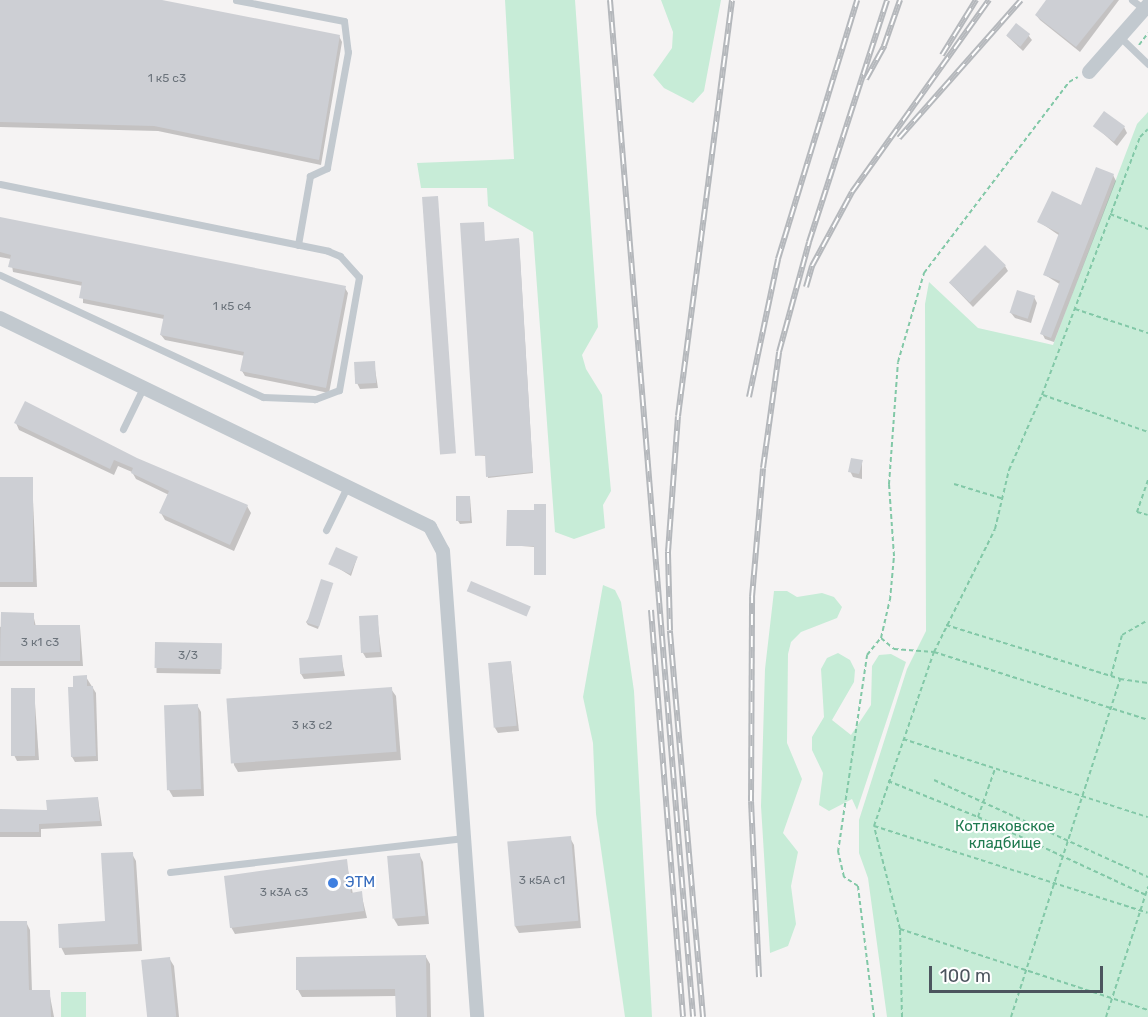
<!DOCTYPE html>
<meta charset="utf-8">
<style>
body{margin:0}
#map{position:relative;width:1148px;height:1017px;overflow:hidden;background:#f5f3f3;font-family:Rubik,sans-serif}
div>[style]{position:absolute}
.green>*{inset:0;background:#c7ecd7;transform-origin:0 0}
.shadow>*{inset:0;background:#0003;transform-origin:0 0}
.building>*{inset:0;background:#cdcfd4;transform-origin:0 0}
.path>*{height:2px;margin-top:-1px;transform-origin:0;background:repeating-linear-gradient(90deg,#82c8a7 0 4.5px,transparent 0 7.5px)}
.lane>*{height:7px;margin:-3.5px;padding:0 3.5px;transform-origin:3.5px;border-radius:3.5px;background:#c2c9cf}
.street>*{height:14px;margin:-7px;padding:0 7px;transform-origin:7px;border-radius:7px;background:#c2c9cf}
.rail>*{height:6px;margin-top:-3px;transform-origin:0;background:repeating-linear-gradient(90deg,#fff 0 11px,#b5b8bc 0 22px);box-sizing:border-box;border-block:2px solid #b5b8bc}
.dots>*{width:16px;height:16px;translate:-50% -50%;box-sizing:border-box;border:3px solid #fff;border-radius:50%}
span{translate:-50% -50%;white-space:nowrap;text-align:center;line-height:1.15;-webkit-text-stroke:4.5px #fff;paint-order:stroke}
.number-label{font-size:12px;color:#6c747c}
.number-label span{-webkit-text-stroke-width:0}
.park-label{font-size:15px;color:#217b51}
.shop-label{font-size:15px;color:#366cbe}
.left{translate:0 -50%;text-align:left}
.scale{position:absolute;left:929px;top:966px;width:174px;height:27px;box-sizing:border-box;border:3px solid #4c555e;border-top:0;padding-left:8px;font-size:18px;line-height:21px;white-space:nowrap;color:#4c555e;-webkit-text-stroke:4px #fff;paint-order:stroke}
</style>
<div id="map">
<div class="green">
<i style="clip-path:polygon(505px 0,575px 0,598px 327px,582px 355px,586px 369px,602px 395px,611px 491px,603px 505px,605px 528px,574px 539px,555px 532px,533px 232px,488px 206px,487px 188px,421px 188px,417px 163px,514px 159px)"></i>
<i style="clip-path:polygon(661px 0,721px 0,704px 91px,693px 103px,664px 88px,653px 75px,672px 48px,673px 32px)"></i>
<i style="clip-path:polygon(1148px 112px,1148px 1017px,887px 1017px,868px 878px,859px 853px,859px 820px,907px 669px,926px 631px,925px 304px,929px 282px,978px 328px,1053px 345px,1137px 124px)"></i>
<i style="clip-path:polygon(603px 585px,615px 590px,621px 602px,634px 691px,652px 1017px,625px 1017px,596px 814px,593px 743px,583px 697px)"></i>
<i style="clip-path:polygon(774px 591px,787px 591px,797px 597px,822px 593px,834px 597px,842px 607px,837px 618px,801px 632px,791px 642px,788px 654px,787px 743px,802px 779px,783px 833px,798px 852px,791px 886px,796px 924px,788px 946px,770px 953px,761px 806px,765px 669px)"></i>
<i style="clip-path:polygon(838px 653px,850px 660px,855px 670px,854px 682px,832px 720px,851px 735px,871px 705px,872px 666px,879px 655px,891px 654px,906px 662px,857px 810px,852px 799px,829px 811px,819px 805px,823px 773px,812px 750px,812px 737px,824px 717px,821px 669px,827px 658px)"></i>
<i style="left:86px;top:992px;width:25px;height:25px;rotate:90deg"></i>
</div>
<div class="shadow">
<i style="clip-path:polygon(0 0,87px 0,339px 36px,342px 42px,321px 165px,158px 131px,0 127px)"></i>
<i style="clip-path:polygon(1048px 0,1119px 0,1080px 52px,1040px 20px,1036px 15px)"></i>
<i style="clip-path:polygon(1028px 35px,1032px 40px,1023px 51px,1007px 36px)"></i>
<i style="clip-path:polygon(1095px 126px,1124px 127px,1127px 133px,1117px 146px)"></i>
<i style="clip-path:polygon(1113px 175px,1116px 181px,1054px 342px,1045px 339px,1042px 333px,1061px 285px,1045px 275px,1060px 236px,1038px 221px,1082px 207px)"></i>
<i style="clip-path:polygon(0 219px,345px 288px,348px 293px,329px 393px,245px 376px,242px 371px,245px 356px,165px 340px,161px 335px,164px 319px,83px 303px,83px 286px,13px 272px,11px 259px,0 257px)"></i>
<i style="clip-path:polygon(519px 241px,533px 473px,488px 478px,486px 456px,476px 455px,485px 242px)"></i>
<i style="clip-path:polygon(1005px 266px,1008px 271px,973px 307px,950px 283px)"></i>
<i style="clip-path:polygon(1034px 297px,1037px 303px,1031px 323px,1015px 318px,1011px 313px)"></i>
<i style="clip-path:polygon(374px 363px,378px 388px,360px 389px,357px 383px)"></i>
<i style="clip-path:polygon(16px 423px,137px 460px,247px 506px,251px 513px,234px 551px,165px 520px,161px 513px,169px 495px,136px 479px,132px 472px,118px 466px,114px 475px,19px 430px)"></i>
<i style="clip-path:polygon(862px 462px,862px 479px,853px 477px,850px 471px)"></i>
<i style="clip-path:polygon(32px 478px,37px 587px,0 587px,0 479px)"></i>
<i style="clip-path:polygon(470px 497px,472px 523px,460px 524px,458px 521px)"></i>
<i style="clip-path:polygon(545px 507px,546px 575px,536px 575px,535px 547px,507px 545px,535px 512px)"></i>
<i style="clip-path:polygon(357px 558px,351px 576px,330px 563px)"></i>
<i style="clip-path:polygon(332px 585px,318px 629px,308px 625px,306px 622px)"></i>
<i style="clip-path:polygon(33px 614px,36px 627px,80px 627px,83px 666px,0 666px,0 627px)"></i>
<i style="clip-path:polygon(377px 617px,382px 657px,366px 658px,363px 653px)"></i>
<i style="left:157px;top:643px;width:64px;height:30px;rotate:1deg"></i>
<i style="clip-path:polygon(341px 656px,345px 676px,304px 679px,301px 674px)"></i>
<i style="clip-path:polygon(511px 663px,519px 731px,498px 733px,495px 728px)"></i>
<i style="clip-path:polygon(86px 677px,96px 693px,98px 761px,75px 762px,72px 757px,75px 688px)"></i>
<i style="clip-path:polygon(34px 689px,39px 760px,17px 761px,14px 755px)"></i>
<i style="clip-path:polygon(391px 689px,396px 696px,401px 760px,238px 772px,234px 765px,229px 701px)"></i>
<i style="clip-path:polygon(197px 705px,201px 712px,204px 796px,173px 797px,169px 790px)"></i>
<i style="clip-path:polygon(98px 799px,102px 826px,41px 829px,41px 837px,0 837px,0 811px,48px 811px)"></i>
<i style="clip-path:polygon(570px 838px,574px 845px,581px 928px,519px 933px,515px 926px)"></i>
<i style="clip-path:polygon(132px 854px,136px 861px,142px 951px,65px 955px,61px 947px,106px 922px)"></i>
<i style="clip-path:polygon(419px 854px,423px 862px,429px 924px,398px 926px,394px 919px)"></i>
<i style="clip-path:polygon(346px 861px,353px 894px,361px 893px,367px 918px,235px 934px,231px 927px)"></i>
<i style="clip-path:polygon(26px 922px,30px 930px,32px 992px,49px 991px,54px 1017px,0 1017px,0 923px)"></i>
<i style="clip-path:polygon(426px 957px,430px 964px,431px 1017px,397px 1017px,397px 996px,302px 997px,298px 990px,297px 959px)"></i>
<i style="clip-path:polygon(169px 958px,174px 966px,179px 1017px,148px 1017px)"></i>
</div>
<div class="building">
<i style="clip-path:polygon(0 0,162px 0,340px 35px,319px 160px,154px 126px,0 122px)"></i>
<i style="clip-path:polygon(1046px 0,1114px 0,1076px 47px,1035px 15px)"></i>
<i style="left:1016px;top:23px;width:18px;height:16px;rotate:38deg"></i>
<i style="left:1104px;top:111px;width:26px;height:19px;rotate:36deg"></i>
<i style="clip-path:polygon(1096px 167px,1114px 174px,1051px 338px,1040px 334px,1060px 281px,1043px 275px,1059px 233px,1037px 222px,1052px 191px,1081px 205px)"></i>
<i style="left:438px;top:196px;width:258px;height:16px;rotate:86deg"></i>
<i style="clip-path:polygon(0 217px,346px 286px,326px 388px,240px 371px,244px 352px,160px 335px,164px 315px,79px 298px,82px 282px,8px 267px,11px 255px,0 252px)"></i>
<i style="clip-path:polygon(484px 222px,485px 241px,519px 238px,533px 472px,486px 477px,485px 455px,475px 456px,460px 223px)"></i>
<i style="left:985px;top:245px;width:29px;height:52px;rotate:44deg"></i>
<i style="left:1017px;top:290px;width:19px;height:24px;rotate:18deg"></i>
<i style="left:375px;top:361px;width:22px;height:21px;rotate:87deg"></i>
<i style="clip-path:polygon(25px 401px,137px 458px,248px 505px,230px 545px,159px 513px,169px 491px,131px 473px,133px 468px,114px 460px,110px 469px,14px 423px)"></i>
<i style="clip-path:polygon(851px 458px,863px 460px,859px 474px,848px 472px)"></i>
<i style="left:0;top:477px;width:33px;height:105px"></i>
<i style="left:456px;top:496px;width:14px;height:25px"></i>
<i style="clip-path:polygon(534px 504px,546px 504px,546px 575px,534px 575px,534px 546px,506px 546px,507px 510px,534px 510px)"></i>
<i style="left:336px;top:547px;width:24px;height:19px;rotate:24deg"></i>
<i style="left:321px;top:579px;width:13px;height:46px;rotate:18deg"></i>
<i style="left:471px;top:581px;width:65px;height:11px;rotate:23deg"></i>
<i style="clip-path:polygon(1px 612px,34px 613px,34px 625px,80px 625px,80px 661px,0 661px)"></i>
<i style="left:378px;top:615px;width:37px;height:19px;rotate:87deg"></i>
<i style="left:155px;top:642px;width:67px;height:26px;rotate:1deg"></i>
<i style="left:342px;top:655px;width:16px;height:43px;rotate:86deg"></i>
<i style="left:511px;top:661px;width:65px;height:23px;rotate:85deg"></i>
<i style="clip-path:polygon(87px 675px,87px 686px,93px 686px,96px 756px,71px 757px,68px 687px,73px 687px,73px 676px)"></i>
<i style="left:392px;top:687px;width:65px;height:166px;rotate:86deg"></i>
<i style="left:11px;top:688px;width:24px;height:68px"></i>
<i style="left:198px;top:704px;width:85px;height:34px;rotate:88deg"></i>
<i style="clip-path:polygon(98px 797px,100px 821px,39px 824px,39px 832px,0 832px,0 809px,47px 810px,46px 800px)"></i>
<i style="left:571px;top:836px;width:85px;height:64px;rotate:85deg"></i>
<i style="clip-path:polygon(133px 852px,138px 944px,59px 948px,58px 924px,105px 921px,101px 853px)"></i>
<i style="left:420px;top:853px;width:63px;height:33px;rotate:85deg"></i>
<i style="clip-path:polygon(347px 859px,351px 893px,362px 891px,364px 911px,230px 928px,224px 876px)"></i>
<i style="clip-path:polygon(0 921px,27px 921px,29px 990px,50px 990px,51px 1017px,0 1017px)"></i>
<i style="clip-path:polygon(426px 955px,427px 1017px,396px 1017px,395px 989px,296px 990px,296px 957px)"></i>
<i style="left:170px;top:957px;width:60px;height:29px;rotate:84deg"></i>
</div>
<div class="path">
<i style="left:1139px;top:45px;width:15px;rotate:-53deg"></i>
<i style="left:1110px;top:214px;width:41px;rotate:21.5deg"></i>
<i style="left:1075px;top:309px;width:77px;rotate:18.2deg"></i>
<i style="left:1043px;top:395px;width:111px;rotate:19.4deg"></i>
<i style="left:1148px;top:480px;width:34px;rotate:109deg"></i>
<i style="left:1137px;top:512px;width:11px;rotate:15deg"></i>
<i style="left:954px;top:484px;width:52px;rotate:16.7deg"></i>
<i style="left:946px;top:625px;width:182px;rotate:17.2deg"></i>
<i style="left:1120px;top:679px;width:28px;rotate:8deg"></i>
<i style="left:881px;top:638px;width:17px;rotate:40deg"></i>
<i style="left:894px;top:649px;width:40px;rotate:4.3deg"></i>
<i style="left:934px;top:652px;width:225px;rotate:17.6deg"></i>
<i style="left:1111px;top:676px;width:42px;rotate:-75deg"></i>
<i style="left:1122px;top:635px;width:30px;rotate:-30deg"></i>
<i style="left:903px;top:739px;width:257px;rotate:17.7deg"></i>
<i style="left:934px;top:780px;width:235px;rotate:24.4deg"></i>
<i style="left:888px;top:781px;width:97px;rotate:21.8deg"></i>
<i style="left:978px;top:817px;width:187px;rotate:24.9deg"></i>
<i style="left:978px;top:817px;width:51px;rotate:-70.5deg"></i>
<i style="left:874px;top:826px;width:287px;rotate:17.6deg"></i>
<i style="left:900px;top:929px;width:261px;rotate:18.1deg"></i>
<i style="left:874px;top:1017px;width:132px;rotate:-97deg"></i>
<i style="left:858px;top:886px;width:17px;rotate:-147deg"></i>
<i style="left:844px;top:877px;width:26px;rotate:-103deg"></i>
<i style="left:838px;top:852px;width:199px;rotate:-81.6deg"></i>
<i style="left:867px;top:655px;width:22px;rotate:-51deg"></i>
<i style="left:881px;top:638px;width:39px;rotate:-77deg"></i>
<i style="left:890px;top:600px;width:44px;rotate:-84.8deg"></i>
<i style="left:894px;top:556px;width:72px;rotate:-94deg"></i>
<i style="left:889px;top:484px;width:122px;rotate:-85.8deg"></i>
<i style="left:898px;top:362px;width:93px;rotate:-73.7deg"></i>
<i style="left:924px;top:273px;width:240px;rotate:-52.8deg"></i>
<i style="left:1069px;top:82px;width:10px;rotate:-29deg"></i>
<i style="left:902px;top:1017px;width:88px;rotate:-91.3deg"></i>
<i style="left:900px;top:929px;width:106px;rotate:-104.2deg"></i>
<i style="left:874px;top:826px;width:184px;rotate:-71deg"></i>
<i style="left:934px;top:652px;width:137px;rotate:-63.6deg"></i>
<i style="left:995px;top:529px;width:61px;rotate:-76.7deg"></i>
<i style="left:1009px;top:470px;width:82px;rotate:-66.3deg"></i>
<i style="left:1042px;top:395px;width:276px;rotate:-69.2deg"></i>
<i style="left:1140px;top:137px;width:11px;rotate:-45deg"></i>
<i style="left:1011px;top:1017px;width:355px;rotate:-72.1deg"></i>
<i style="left:1106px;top:1017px;width:137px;rotate:-72.1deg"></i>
</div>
<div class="lane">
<i style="left:236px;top:0;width:110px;rotate:11deg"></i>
<i style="left:344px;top:21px;width:31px;rotate:83deg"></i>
<i style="left:348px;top:52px;width:118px;rotate:100.3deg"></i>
<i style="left:327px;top:168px;width:19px;rotate:155deg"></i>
<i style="left:310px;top:176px;width:70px;rotate:99.9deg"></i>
<i style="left:1132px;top:0;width:15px;rotate:37deg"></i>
<i style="left:1120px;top:37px;width:39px;rotate:44deg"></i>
<i style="left:0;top:184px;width:335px;rotate:11.5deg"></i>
<i style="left:328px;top:251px;width:13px;rotate:23deg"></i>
<i style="left:340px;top:256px;width:28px;rotate:48deg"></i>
<i style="left:359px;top:277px;width:115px;rotate:100deg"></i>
<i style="left:339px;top:390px;width:26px;rotate:159deg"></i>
<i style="left:315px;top:399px;width:52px;rotate:-177.8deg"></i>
<i style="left:263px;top:397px;width:290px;rotate:-155.1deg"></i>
<i style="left:123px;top:429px;width:46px;rotate:-64deg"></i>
<i style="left:326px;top:530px;width:48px;rotate:-64deg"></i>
<i style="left:170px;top:872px;width:296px;rotate:-6.6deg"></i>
</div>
<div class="street">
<i style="left:1089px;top:72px;width:89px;rotate:-48.6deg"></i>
<i style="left:0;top:318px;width:478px;rotate:25.9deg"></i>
<i style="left:430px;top:527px;width:27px;rotate:62deg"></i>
<i style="left:443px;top:551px;width:467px;rotate:85.8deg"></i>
</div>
<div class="rail">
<i style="left:610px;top:0;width:1020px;rotate:85.33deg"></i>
<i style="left:942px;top:55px;width:65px;rotate:-58.3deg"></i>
<i style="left:866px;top:79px;width:38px;rotate:-61deg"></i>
<i style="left:884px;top:46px;width:49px;rotate:-70.8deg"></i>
<i style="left:899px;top:138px;width:184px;rotate:-48.5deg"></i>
<i style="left:806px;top:287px;width:22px;rotate:-74deg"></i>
<i style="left:812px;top:266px;width:84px;rotate:-61.6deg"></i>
<i style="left:852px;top:192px;width:236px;rotate:-54.5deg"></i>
<i style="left:749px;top:397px;width:141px;rotate:-78.1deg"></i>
<i style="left:778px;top:259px;width:271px;rotate:-73deg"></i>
<i style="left:651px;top:610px;width:408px;rotate:85.5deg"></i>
<i style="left:759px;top:977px;width:176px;rotate:-92.6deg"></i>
<i style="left:751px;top:801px;width:204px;rotate:-89.7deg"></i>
<i style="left:752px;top:597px;width:129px;rotate:-85.1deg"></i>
<i style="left:763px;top:468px;width:117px;rotate:-82.1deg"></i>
<i style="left:779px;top:352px;width:114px;rotate:-74.7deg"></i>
<i style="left:809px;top:242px;width:254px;rotate:-72.1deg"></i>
<i style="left:703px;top:1017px;width:388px;rotate:-94.9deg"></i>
<i style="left:670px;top:630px;width:78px;rotate:-91.5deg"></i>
<i style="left:668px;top:552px;width:136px;rotate:-85.8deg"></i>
<i style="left:678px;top:416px;width:419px;rotate:-82.6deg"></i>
</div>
<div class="dots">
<i style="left:333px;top:883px;background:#3f7fe0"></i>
</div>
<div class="number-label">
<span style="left:167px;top:79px">1 к5 с3</span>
<span style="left:232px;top:307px">1 к5 с4</span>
<span style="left:40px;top:643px">3 к1 с3</span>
<span style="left:188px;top:656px">3/3</span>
<span style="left:312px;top:726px">3 к3 с2</span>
<span style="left:542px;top:881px">3 к5А с1</span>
<span style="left:284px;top:893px">3 к3А с3</span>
</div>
<div class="park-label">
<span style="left:1005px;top:835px">Котляковское<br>кладбище</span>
</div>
<div class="shop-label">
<span class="left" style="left:345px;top:883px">ЭТМ</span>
</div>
<div class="scale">100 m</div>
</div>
